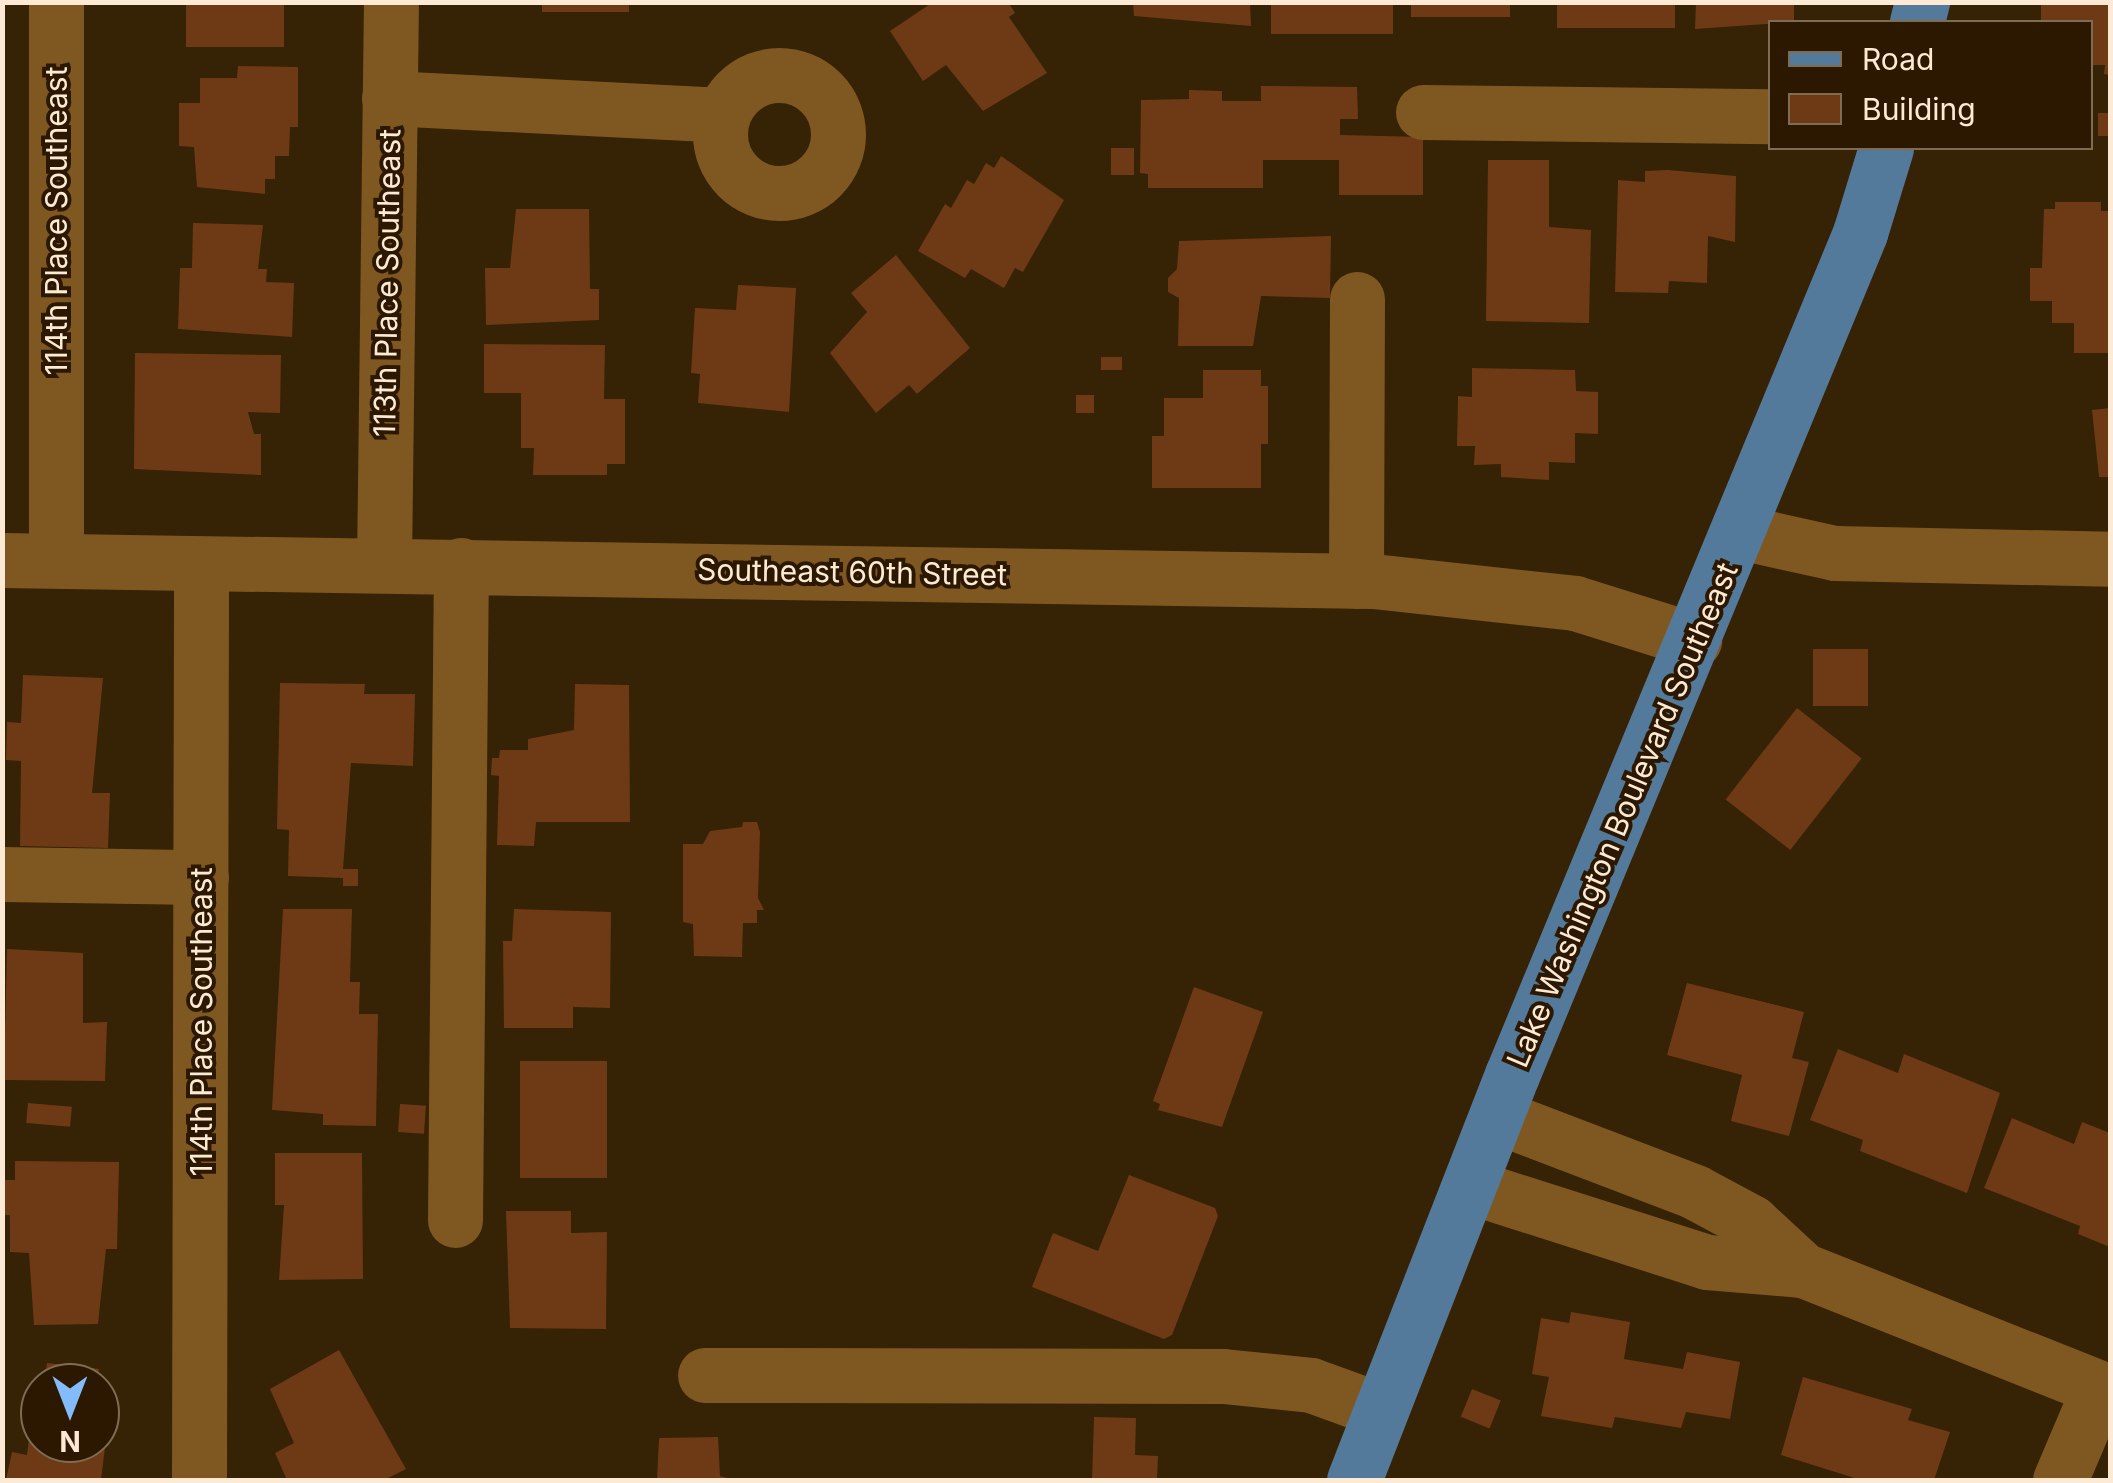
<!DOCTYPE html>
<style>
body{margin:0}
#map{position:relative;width:2113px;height:1483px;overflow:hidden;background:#362204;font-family:Inter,sans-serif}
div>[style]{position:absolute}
.building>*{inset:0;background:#6e3a16;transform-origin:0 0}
.minor>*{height:55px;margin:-27.5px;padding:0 27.5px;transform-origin:27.5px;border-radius:27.5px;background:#7f5821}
.minor>.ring{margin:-27.5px;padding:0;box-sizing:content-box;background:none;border:55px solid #7f5821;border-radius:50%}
.major>*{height:55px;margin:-27.5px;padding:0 27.5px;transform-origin:27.5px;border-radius:27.5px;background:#547a9b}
span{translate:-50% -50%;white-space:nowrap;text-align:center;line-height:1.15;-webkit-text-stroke:8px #2c1800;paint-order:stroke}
.street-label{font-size:30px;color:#fcead4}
.frame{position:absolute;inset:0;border:5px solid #fcead4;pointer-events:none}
.legend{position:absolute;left:1768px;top:20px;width:325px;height:130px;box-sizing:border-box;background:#2c1800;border:2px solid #7f6c55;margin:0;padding:12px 18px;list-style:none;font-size:30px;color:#fcead4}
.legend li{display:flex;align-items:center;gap:20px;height:50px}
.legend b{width:50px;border:2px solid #7f6c55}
.north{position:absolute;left:20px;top:1363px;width:100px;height:100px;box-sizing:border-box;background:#2c1800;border:2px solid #7f6c55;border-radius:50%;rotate:180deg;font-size:28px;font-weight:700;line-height:40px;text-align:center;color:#fcead4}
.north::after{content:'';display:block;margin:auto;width:35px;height:45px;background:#84bcfb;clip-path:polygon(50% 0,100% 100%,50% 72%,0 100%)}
</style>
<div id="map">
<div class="building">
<i style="left:186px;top:2px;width:98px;height:45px"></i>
<i style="left:542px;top:2px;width:87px;height:10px"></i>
<i style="clip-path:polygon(933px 2px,1008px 2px,1015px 13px,1009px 17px,1047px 73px,983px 111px,946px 65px,923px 81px,890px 31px)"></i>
<i style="clip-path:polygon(1133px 2px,1250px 2px,1251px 26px,1134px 16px)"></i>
<i style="left:1271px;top:2px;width:122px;height:32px"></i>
<i style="left:1411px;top:2px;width:99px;height:15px"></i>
<i style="left:1557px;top:2px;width:118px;height:26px"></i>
<i style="clip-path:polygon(1696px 2px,1794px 2px,1794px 22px,1695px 29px)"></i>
<i style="clip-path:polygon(2041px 2px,2110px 2px,2110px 75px,2104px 74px,2105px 65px,2090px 65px,2090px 22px,2041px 22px)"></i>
<i style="clip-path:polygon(238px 66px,298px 67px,298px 127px,290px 127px,289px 156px,275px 156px,275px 179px,265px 179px,265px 194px,197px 187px,194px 147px,179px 146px,179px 103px,200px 103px,200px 78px,237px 78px)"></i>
<i style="clip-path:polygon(1261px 86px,1357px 87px,1358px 119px,1340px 119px,1340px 135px,1423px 137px,1423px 195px,1339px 195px,1339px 160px,1263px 160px,1263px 188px,1148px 188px,1148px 174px,1140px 173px,1141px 100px,1189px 99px,1189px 90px,1222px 91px,1222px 101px,1261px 101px)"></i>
<i style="left:2098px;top:113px;width:12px;height:23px"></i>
<i style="left:1111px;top:148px;width:23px;height:27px"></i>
<i style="clip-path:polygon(1001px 156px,1064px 200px,1023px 272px,1015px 268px,1004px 288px,971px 269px,965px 278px,918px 251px,945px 204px,951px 208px,967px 180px,974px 184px,986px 163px,994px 168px)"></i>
<i style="clip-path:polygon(1488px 160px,1549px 160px,1549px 227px,1591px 230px,1589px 323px,1486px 321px)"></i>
<i style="clip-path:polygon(1668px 170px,1736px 176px,1735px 242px,1708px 236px,1707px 283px,1669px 281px,1668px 293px,1615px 292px,1618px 180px,1645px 182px,1645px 171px)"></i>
<i style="clip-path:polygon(2055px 202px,2101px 202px,2101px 211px,2110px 211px,2110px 353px,2074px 353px,2074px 323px,2052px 323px,2052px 301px,2030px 301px,2030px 268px,2042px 268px,2044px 209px,2055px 209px)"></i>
<i style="clip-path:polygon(516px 209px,589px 209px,590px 289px,599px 289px,599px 320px,486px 325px,485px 268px,510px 268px)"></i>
<i style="clip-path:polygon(193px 223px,263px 225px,258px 269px,267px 269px,266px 282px,294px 283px,292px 337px,178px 329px,180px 268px,192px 268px)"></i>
<i style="clip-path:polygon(1331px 236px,1330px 298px,1261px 296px,1253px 346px,1178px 346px,1179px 298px,1168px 292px,1168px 278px,1177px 269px,1179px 241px)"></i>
<i style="clip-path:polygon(896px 255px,970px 348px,917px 394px,909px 385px,876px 413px,830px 353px,867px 312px,851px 293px)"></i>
<i style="clip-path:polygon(738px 285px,796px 288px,789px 412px,698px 403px,700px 374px,691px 373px,695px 308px,736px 310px)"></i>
<i style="clip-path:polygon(484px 344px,605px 345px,604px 399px,625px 399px,625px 464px,607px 464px,607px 475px,533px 475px,534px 448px,521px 448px,521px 393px,484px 393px)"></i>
<i style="clip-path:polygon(135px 353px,281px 355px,280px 413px,248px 412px,254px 434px,261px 434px,261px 475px,134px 469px)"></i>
<i style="left:1101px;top:357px;width:21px;height:13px"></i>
<i style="clip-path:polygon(1472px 368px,1575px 370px,1576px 391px,1598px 392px,1598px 434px,1575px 433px,1575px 463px,1549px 462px,1549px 480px,1501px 477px,1501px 464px,1474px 465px,1475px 446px,1457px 446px,1458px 396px,1472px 397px)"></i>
<i style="clip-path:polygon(1203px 370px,1261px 370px,1261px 386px,1268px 386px,1268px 444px,1261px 444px,1261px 488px,1152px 488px,1152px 436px,1164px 436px,1164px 398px,1203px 398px)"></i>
<i style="left:1094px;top:395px;width:18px;height:18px;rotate:90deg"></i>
<i style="clip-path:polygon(2110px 408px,2110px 477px,2099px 477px,2092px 410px)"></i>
<i style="left:1813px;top:649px;width:55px;height:57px"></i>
<i style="clip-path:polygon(23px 675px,103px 678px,92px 793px,110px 793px,108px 848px,20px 846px,21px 761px,6px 760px,7px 722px,21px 723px)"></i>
<i style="clip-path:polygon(280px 683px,365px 684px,364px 694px,415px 694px,413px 766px,351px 763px,343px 869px,358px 869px,358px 886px,343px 886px,343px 878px,288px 876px,289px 830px,277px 829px)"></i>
<i style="clip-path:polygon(575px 684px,629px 685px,630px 822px,536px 822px,534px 846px,497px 845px,499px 776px,491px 775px,492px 758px,499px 758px,500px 750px,528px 750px,528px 739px,574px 730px)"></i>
<i style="left:1797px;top:708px;width:82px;height:116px;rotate:38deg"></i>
<i style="clip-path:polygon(743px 822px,757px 822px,760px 832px,758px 898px,764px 910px,757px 910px,757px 923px,743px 923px,742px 957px,694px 956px,693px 924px,683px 922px,683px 844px,703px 844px,710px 831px,742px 827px)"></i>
<i style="clip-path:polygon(283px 909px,352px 909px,350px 982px,360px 982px,359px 1014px,378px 1014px,376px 1126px,323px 1125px,323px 1114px,272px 1110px)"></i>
<i style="clip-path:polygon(514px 909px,611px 912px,610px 1008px,573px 1007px,573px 1028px,504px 1028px,503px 941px,512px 941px)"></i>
<i style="clip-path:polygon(7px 949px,83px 953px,83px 1023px,107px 1022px,105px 1081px,4px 1080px)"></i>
<i style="clip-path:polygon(1687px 983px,1804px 1012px,1792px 1058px,1809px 1062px,1789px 1136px,1731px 1121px,1742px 1075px,1667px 1055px)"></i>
<i style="clip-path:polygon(1194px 987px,1263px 1012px,1222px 1127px,1158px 1110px,1160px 1104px,1153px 1101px)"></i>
<i style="clip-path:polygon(1838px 1049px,1898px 1073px,1904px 1054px,2000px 1093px,1967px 1193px,1860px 1151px,1863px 1140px,1810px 1120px)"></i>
<i style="left:607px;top:1061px;width:117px;height:87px;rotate:90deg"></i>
<i style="left:28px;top:1103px;width:44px;height:20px;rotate:5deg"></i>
<i style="left:400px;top:1104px;width:26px;height:28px;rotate:4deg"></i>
<i style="clip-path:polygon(2012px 1118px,2074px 1144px,2082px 1122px,2110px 1133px,2110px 1247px,2078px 1234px,2080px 1226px,1984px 1188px)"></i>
<i style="clip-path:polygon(275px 1153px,362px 1153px,363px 1279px,279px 1280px,284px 1205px,275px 1205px)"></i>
<i style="clip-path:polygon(15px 1161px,119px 1162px,117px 1249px,106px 1249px,98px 1324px,34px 1325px,29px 1253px,10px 1252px,10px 1215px,3px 1215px,3px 1180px,15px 1180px)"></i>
<i style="clip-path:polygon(1129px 1175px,1215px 1208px,1218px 1216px,1172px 1335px,1164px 1339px,1032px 1287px,1053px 1233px,1098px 1251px)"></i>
<i style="clip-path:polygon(506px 1211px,571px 1211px,571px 1233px,607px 1232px,606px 1329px,510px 1328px)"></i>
<i style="clip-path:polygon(1571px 1312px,1630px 1322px,1624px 1359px,1683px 1369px,1687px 1352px,1740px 1362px,1730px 1419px,1686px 1412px,1681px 1428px,1615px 1417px,1612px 1428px,1541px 1416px,1549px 1377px,1532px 1374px,1541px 1318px,1569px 1323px)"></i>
<i style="clip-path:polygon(339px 1350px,406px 1469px,384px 1480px,287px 1480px,275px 1453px,294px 1443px,270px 1389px)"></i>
<i style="clip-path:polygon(47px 1363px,99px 1369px,97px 1383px,44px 1383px)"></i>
<i style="clip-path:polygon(1803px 1377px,1912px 1409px,1908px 1420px,1950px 1432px,1934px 1480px,1861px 1480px,1781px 1455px)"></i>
<i style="left:1472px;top:1389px;width:31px;height:30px;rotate:22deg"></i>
<i style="clip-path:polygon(1094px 1417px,1136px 1418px,1135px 1455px,1158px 1456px,1157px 1480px,1092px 1480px)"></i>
<i style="clip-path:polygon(31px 1422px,40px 1424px,40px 1443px,100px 1443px,100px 1430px,107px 1431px,101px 1480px,6px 1480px,12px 1452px,27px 1455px)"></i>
<i style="clip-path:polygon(718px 1437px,720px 1476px,735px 1480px,657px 1480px,659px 1438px)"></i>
</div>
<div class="minor">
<i style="left:56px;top:2px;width:558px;rotate:90deg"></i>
<i class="ring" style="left:720px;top:75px;width:63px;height:63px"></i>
<i style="left:389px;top:98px;width:334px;rotate:2.9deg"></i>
<i style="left:1423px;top:112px;width:347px;rotate:0.7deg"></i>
<i style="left:1740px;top:532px;width:97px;rotate:12.5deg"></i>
<i style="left:1835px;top:553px;width:275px;rotate:1.2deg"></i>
<i style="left:2px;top:560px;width:1371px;rotate:0.88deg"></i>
<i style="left:1373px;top:581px;width:203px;rotate:6.2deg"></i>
<i style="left:1575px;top:603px;width:125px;rotate:17.3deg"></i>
<i style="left:384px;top:564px;width:562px;rotate:-89.29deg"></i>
<i style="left:1356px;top:581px;width:282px;rotate:-89.8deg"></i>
<i style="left:2px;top:874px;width:199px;rotate:0.9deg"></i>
<i style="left:1499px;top:1117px;width:210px;rotate:20.9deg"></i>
<i style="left:1695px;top:1192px;width:64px;rotate:28.2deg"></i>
<i style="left:1751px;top:1222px;width:71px;rotate:42.7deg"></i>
<i style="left:1469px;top:1186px;width:250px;rotate:17.7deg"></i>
<i style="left:1707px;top:1262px;width:96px;rotate:4.8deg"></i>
<i style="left:1803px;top:1270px;width:330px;rotate:21.7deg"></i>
<i style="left:455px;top:1220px;width:655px;rotate:-89.48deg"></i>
<i style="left:705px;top:1375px;width:518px;rotate:0.11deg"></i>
<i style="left:1223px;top:1376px;width:88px;rotate:5.8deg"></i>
<i style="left:1311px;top:1385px;width:73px;rotate:19.9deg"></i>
<i style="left:199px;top:1480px;width:916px;rotate:-89.87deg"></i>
<i style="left:2060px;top:1480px;width:100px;rotate:-67deg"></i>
</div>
<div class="major">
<i style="left:1917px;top:22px;width:21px;rotate:-76deg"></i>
<i style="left:1354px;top:1480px;width:435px;rotate:-68.7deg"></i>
<i style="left:1512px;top:1075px;width:911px;rotate:-67.54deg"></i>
<i style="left:1860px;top:233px;width:89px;rotate:-73deg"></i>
</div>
<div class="street-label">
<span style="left:56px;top:221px;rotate:-90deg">114th Place Southeast</span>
<span style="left:387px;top:283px;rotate:-89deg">113th Place Southeast</span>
<span style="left:852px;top:572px;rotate:1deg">Southeast 60th Street</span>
<span style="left:1622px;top:815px;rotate:-67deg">Lake Washington Boulevard Southeast</span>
<span style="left:201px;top:1022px;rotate:-90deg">114th Place Southeast</span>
</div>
<div class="frame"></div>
<ul class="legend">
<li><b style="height:12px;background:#547a9b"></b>Road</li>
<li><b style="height:28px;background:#6e3a16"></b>Building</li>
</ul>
<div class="north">N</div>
</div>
